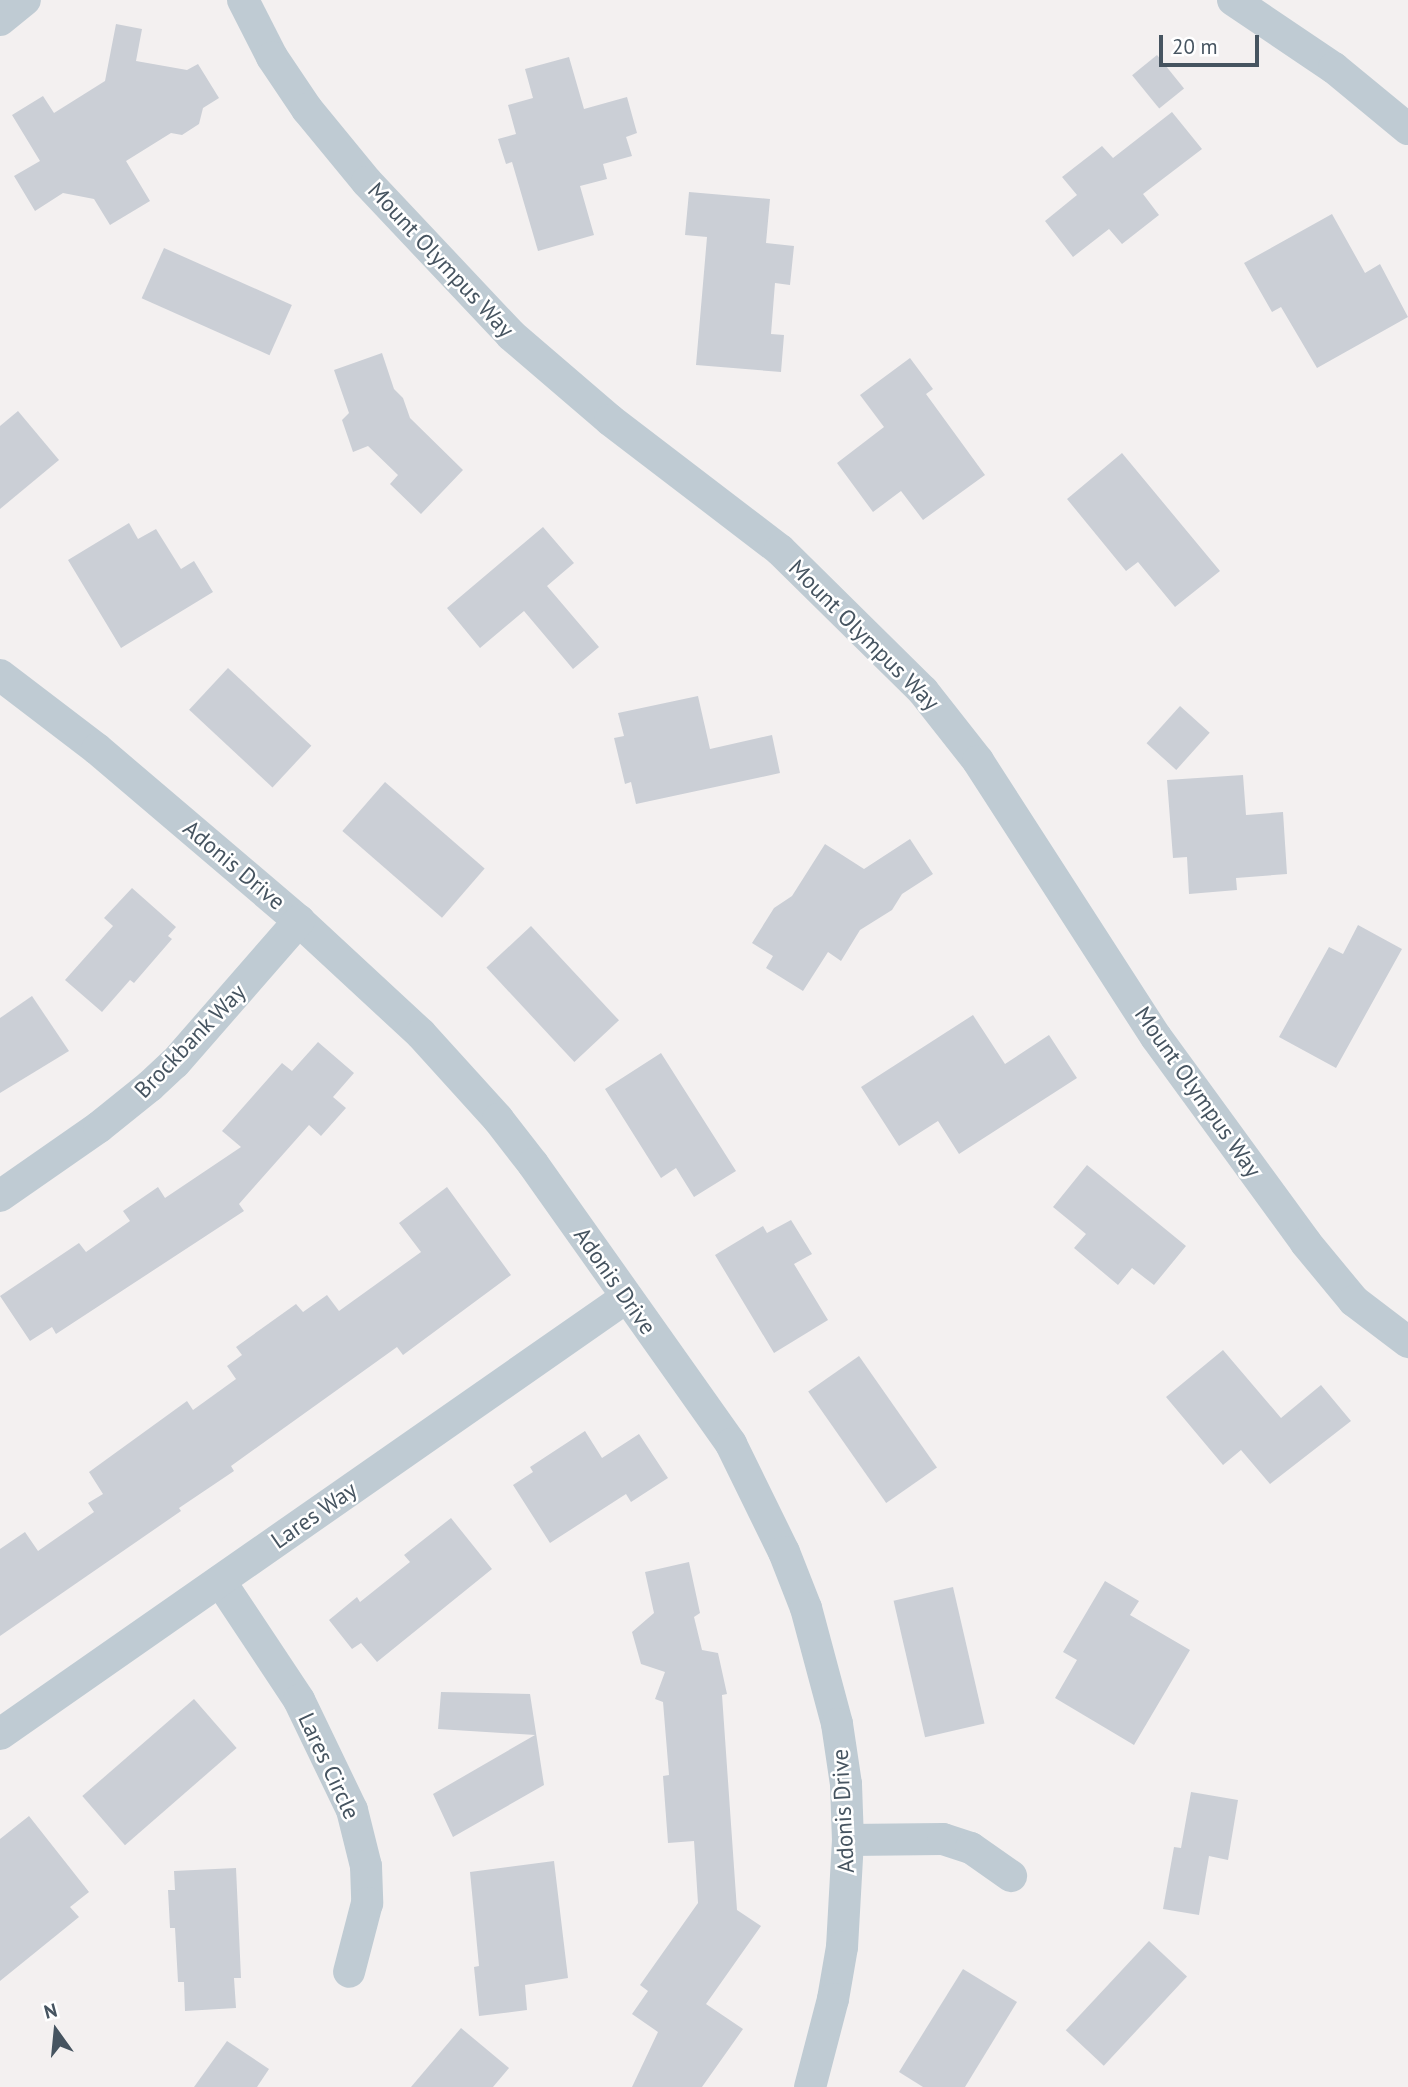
<!DOCTYPE html>
<style>
body{margin:0}
#map{position:relative;width:1408px;height:2087px;overflow:hidden;background:#f3f0f0;font-family:"PT Sans",sans-serif}
div>[style]{position:absolute}
.building>*{inset:0;background:#cbcfd6;transform-origin:0 0}
.minor>*{height:32px;margin:-16px;padding:0 16px;transform-origin:16px;border-radius:16px;background:#bfcbd3}
span{translate:-50% -50%;white-space:nowrap;text-align:center;line-height:1.15;-webkit-text-stroke:5px #fff;paint-order:stroke}
.street-label{font-size:23px;color:#465460}
.north{position:absolute;left:21px;top:1996px;width:70px;height:70px;-webkit-text-stroke:5px #fff;paint-order:stroke;rotate:345deg;font-size:19px;font-weight:700;line-height:28px;text-align:center;color:#465460}
.north::after{content:'';display:block;margin:auto;width:24px;height:32px;background:#465460;clip-path:polygon(50% 0,100% 100%,50% 72%,0 100%)}
.scale{position:absolute;left:1159px;top:35px;width:100px;height:32px;box-sizing:border-box;border:4px solid #465460;border-top:0;padding-left:9px;font-size:21px;line-height:24px;white-space:nowrap;color:#465460;-webkit-text-stroke:5px #fff;paint-order:stroke}
</style>
<div id="map">
<div class="building">
<i style="clip-path:polygon(116px 24px,142px 29px,136px 61px,187px 70px,198px 64px,219px 98px,203px 108px,199px 124px,182px 135px,171px 133px,126px 161px,150px 201px,110px 225px,94px 199px,63px 193px,35px 211px,14px 176px,40px 161px,12px 115px,43px 96px,54px 113px,105px 81px)"></i>
<i style="left:1157px;top:55px;width:43px;height:32px;rotate:51deg"></i>
<i style="clip-path:polygon(569px 57px,584px 109px,627px 97px,637px 133px,626px 137px,632px 156px,603px 164px,607px 179px,580px 186px,594px 235px,538px 251px,512px 162px,506px 164px,498px 139px,516px 134px,508px 105px,533px 98px,525px 69px)"></i>
<i style="clip-path:polygon(1172px 112px,1202px 149px,1143px 194px,1159px 215px,1122px 244px,1109px 229px,1073px 257px,1045px 221px,1077px 195px,1062px 177px,1102px 146px,1113px 158px)"></i>
<i style="clip-path:polygon(689px 192px,770px 199px,766px 243px,794px 246px,790px 285px,775px 283px,771px 334px,784px 335px,781px 372px,696px 365px,707px 237px,685px 235px)"></i>
<i style="clip-path:polygon(1332px 214px,1365px 273px,1380px 264px,1408px 317px,1317px 368px,1281px 307px,1272px 312px,1244px 263px)"></i>
<i style="left:164px;top:248px;width:140px;height:55px;rotate:24deg"></i>
<i style="clip-path:polygon(382px 353px,394px 389px,403px 398px,410px 418px,463px 470px,421px 514px,390px 484px,398px 475px,368px 446px,353px 452px,342px 420px,349px 413px,334px 370px)"></i>
<i style="clip-path:polygon(910px 358px,933px 389px,926px 394px,985px 475px,923px 520px,901px 491px,873px 512px,837px 463px,884px 427px,860px 395px)"></i>
<i style="clip-path:polygon(18px 411px,59px 460px,0 509px,0 426px)"></i>
<i style="clip-path:polygon(1122px 453px,1220px 571px,1175px 607px,1138px 562px,1126px 571px,1067px 499px)"></i>
<i style="clip-path:polygon(129px 523px,138px 539px,156px 529px,181px 569px,194px 561px,213px 592px,121px 648px,68px 560px)"></i>
<i style="clip-path:polygon(543px 527px,574px 563px,547px 586px,599px 647px,573px 669px,524px 611px,480px 648px,447px 608px)"></i>
<i style="left:228px;top:668px;width:114px;height:57px;rotate:43deg"></i>
<i style="clip-path:polygon(698px 696px,710px 749px,772px 735px,780px 773px,636px 804px,631px 782px,625px 784px,614px 738px,624px 736px,618px 713px)"></i>
<i style="left:1180px;top:706px;width:40px;height:50px;rotate:42deg"></i>
<i style="clip-path:polygon(1243px 775px,1246px 815px,1283px 812px,1287px 874px,1236px 878px,1237px 890px,1189px 894px,1187px 857px,1173px 858px,1167px 780px)"></i>
<i style="left:385px;top:782px;width:132px;height:65px;rotate:41deg"></i>
<i style="clip-path:polygon(910px 839px,933px 874px,902px 894px,892px 910px,860px 930px,841px 961px,828px 952px,803px 991px,766px 968px,773px 956px,752px 943px,774px 908px,792px 896px,825px 844px,864px 869px)"></i>
<i style="clip-path:polygon(132px 888px,176px 927px,168px 936px,172px 939px,134px 983px,130px 980px,102px 1012px,65px 980px,113px 926px,104px 918px)"></i>
<i style="clip-path:polygon(1358px 925px,1402px 949px,1336px 1068px,1279px 1037px,1329px 947px,1343px 954px)"></i>
<i style="left:531px;top:926px;width:129px;height:61px;rotate:47deg"></i>
<i style="clip-path:polygon(32px 996px,69px 1051px,0 1093px,0 1018px)"></i>
<i style="clip-path:polygon(973px 1015px,1005px 1064px,1049px 1035px,1077px 1078px,959px 1154px,938px 1121px,899px 1146px,861px 1087px)"></i>
<i style="clip-path:polygon(318px 1042px,354px 1073px,333px 1097px,346px 1108px,321px 1136px,309px 1125px,239px 1204px,244px 1211px,56px 1334px,52px 1327px,30px 1341px,0 1296px,79px 1243px,86px 1252px,130px 1221px,123px 1211px,158px 1187px,165px 1198px,241px 1147px,222px 1131px,282px 1063px,292px 1071px)"></i>
<i style="clip-path:polygon(661px 1053px,736px 1171px,694px 1197px,676px 1168px,661px 1178px,605px 1089px)"></i>
<i style="clip-path:polygon(1087px 1165px,1186px 1246px,1154px 1285px,1132px 1268px,1118px 1285px,1074px 1248px,1086px 1234px,1053px 1207px)"></i>
<i style="clip-path:polygon(447px 1187px,511px 1275px,403px 1355px,397px 1347px,231px 1466px,234px 1471px,179px 1508px,181px 1511px,0 1636px,0 1549px,25px 1532px,38px 1551px,94px 1512px,88px 1503px,103px 1494px,89px 1472px,187px 1401px,193px 1410px,236px 1379px,227px 1366px,242px 1355px,236px 1347px,296px 1304px,303px 1312px,327px 1295px,339px 1311px,421px 1252px,399px 1223px)"></i>
<i style="clip-path:polygon(791px 1220px,812px 1254px,794px 1264px,828px 1320px,774px 1353px,715px 1255px,763px 1226px,767px 1233px)"></i>
<i style="clip-path:polygon(1223px 1350px,1281px 1418px,1321px 1385px,1351px 1421px,1270px 1484px,1241px 1450px,1223px 1465px,1166px 1397px)"></i>
<i style="left:859px;top:1356px;width:136px;height:62px;rotate:55deg"></i>
<i style="clip-path:polygon(585px 1431px,602px 1458px,639px 1434px,668px 1478px,631px 1502px,626px 1494px,550px 1543px,513px 1485px,533px 1472px,530px 1467px)"></i>
<i style="clip-path:polygon(451px 1518px,492px 1569px,377px 1662px,361px 1643px,352px 1649px,329px 1620px,357px 1597px,360px 1602px,410px 1562px,404px 1555px)"></i>
<i style="clip-path:polygon(689px 1562px,700px 1613px,694px 1617px,702px 1650px,718px 1653px,727px 1694px,722px 1695px,737px 1910px,761px 1926px,706px 2004px,743px 2029px,702px 2087px,632px 2087px,658px 2032px,632px 2014px,648px 1991px,640px 1985px,698px 1903px,694px 1841px,668px 1843px,663px 1776px,669px 1775px,663px 1702px,655px 1699px,665px 1672px,641px 1664px,632px 1632px,654px 1613px,645px 1572px)"></i>
<i style="clip-path:polygon(1105px 1581px,1139px 1601px,1130px 1615px,1190px 1650px,1134px 1745px,1055px 1698px,1077px 1660px,1063px 1652px)"></i>
<i style="left:953px;top:1587px;width:140px;height:61px;rotate:77deg"></i>
<i style="clip-path:polygon(441px 1692px,530px 1694px,544px 1785px,453px 1837px,433px 1794px,535px 1735px,438px 1729px)"></i>
<i style="left:194px;top:1699px;width:65px;height:148px;rotate:49deg"></i>
<i style="clip-path:polygon(1191px 1792px,1238px 1800px,1228px 1860px,1209px 1856px,1199px 1915px,1163px 1909px,1174px 1847px,1181px 1848px)"></i>
<i style="clip-path:polygon(29px 1816px,89px 1892px,70px 1907px,79px 1917px,0 1981px,0 1839px)"></i>
<i style="clip-path:polygon(554px 1861px,568px 1978px,525px 1985px,527px 2010px,479px 2016px,474px 1967px,479px 1966px,470px 1872px)"></i>
<i style="clip-path:polygon(236px 1868px,241px 1978px,234px 1978px,236px 2008px,185px 2011px,184px 1982px,178px 1982px,175px 1928px,170px 1928px,168px 1890px,175px 1890px,174px 1871px)"></i>
<i style="left:1149px;top:1941px;width:52px;height:122px;rotate:43deg"></i>
<i style="clip-path:polygon(963px 1969px,1017px 2002px,965px 2087px,923px 2087px,899px 2072px)"></i>
<i style="clip-path:polygon(461px 2028px,509px 2068px,493px 2087px,411px 2087px)"></i>
<i style="clip-path:polygon(227px 2041px,269px 2069px,257px 2087px,194px 2087px)"></i>
</div>
<div class="minor">
<i style="left:243px;top:0;width:64px;rotate:63deg"></i>
<i style="left:272px;top:57px;width:63px;rotate:56.1deg"></i>
<i style="left:307px;top:109px;width:94px;rotate:50.6deg"></i>
<i style="left:367px;top:182px;width:210px;rotate:46.7deg"></i>
<i style="left:511px;top:335px;width:130px;rotate:40.6deg"></i>
<i style="left:610px;top:420px;width:214px;rotate:37.4deg"></i>
<i style="left:780px;top:550px;width:201px;rotate:44.6deg"></i>
<i style="left:923px;top:691px;width:89px;rotate:51.8deg"></i>
<i style="left:978px;top:761px;width:328px;rotate:57.2deg"></i>
<i style="left:1156px;top:1037px;width:255px;rotate:53.9deg"></i>
<i style="left:1306px;top:1243px;width:75px;rotate:50.4deg"></i>
<i style="left:1354px;top:1301px;width:68px;rotate:37.2deg"></i>
<i style="left:1233px;top:0;width:122px;rotate:34deg"></i>
<i style="left:1334px;top:68px;width:96px;rotate:39.5deg"></i>
<i style="left:0;top:20px;width:32px;rotate:-39deg"></i>
<i style="left:0;top:675px;width:122px;rotate:37.3deg"></i>
<i style="left:97px;top:749px;width:265px;rotate:40.4deg"></i>
<i style="left:299px;top:921px;width:166px;rotate:42.8deg"></i>
<i style="left:421px;top:1034px;width:115px;rotate:47.8deg"></i>
<i style="left:498px;top:1119px;width:57px;rotate:52.1deg"></i>
<i style="left:533px;top:1164px;width:343px;rotate:54.7deg"></i>
<i style="left:731px;top:1444px;width:120px;rotate:63.9deg"></i>
<i style="left:784px;top:1552px;width:60px;rotate:68.6deg"></i>
<i style="left:806px;top:1608px;width:120px;rotate:75deg"></i>
<i style="left:837px;top:1724px;width:61px;rotate:81.5deg"></i>
<i style="left:846px;top:1784px;width:56px;rotate:88deg"></i>
<i style="left:848px;top:1840px;width:107px;rotate:93.2deg"></i>
<i style="left:842px;top:1947px;width:53px;rotate:99.8deg"></i>
<i style="left:833px;top:1999px;width:91px;rotate:104.6deg"></i>
<i style="left:0;top:1196px;width:121px;rotate:-34.9deg"></i>
<i style="left:99px;top:1127px;width:65px;rotate:-38.8deg"></i>
<i style="left:150px;top:1086px;width:34px;rotate:-43deg"></i>
<i style="left:175px;top:1063px;width:189px;rotate:-48.9deg"></i>
<i style="left:220px;top:1581px;width:143px;rotate:56.4deg"></i>
<i style="left:299px;top:1700px;width:122px;rotate:64.3deg"></i>
<i style="left:352px;top:1810px;width:58px;rotate:76deg"></i>
<i style="left:366px;top:1866px;width:37px;rotate:88deg"></i>
<i style="left:367px;top:1903px;width:71px;rotate:104.6deg"></i>
<i style="left:0;top:1734px;width:764px;rotate:-34.88deg"></i>
<i style="left:848px;top:1840px;width:95px;rotate:-0.6deg"></i>
<i style="left:943px;top:1839px;width:29px;rotate:18deg"></i>
<i style="left:971px;top:1848px;width:49px;rotate:35deg"></i>
</div>
<div class="street-label">
<span style="left:441px;top:260px;rotate:47deg">Mount Olympus Way</span>
<span style="left:864px;top:635px;rotate:45deg">Mount Olympus Way</span>
<span style="left:234px;top:865px;rotate:40deg">Adonis Drive</span>
<span style="left:190px;top:1041px;rotate:-46deg">Brockbank Way</span>
<span style="left:1198px;top:1092px;rotate:55deg">Mount Olympus Way</span>
<span style="left:615px;top:1281px;rotate:55deg">Adonis Drive</span>
<span style="left:314px;top:1515px;rotate:-35deg">Lares Way</span>
<span style="left:329px;top:1766px;rotate:65deg">Lares Circle</span>
<span style="left:843px;top:1811px;rotate:-93deg">Adonis Drive</span>
</div>
<div class="north">N</div>
<div class="scale">20 m</div>
</div>
